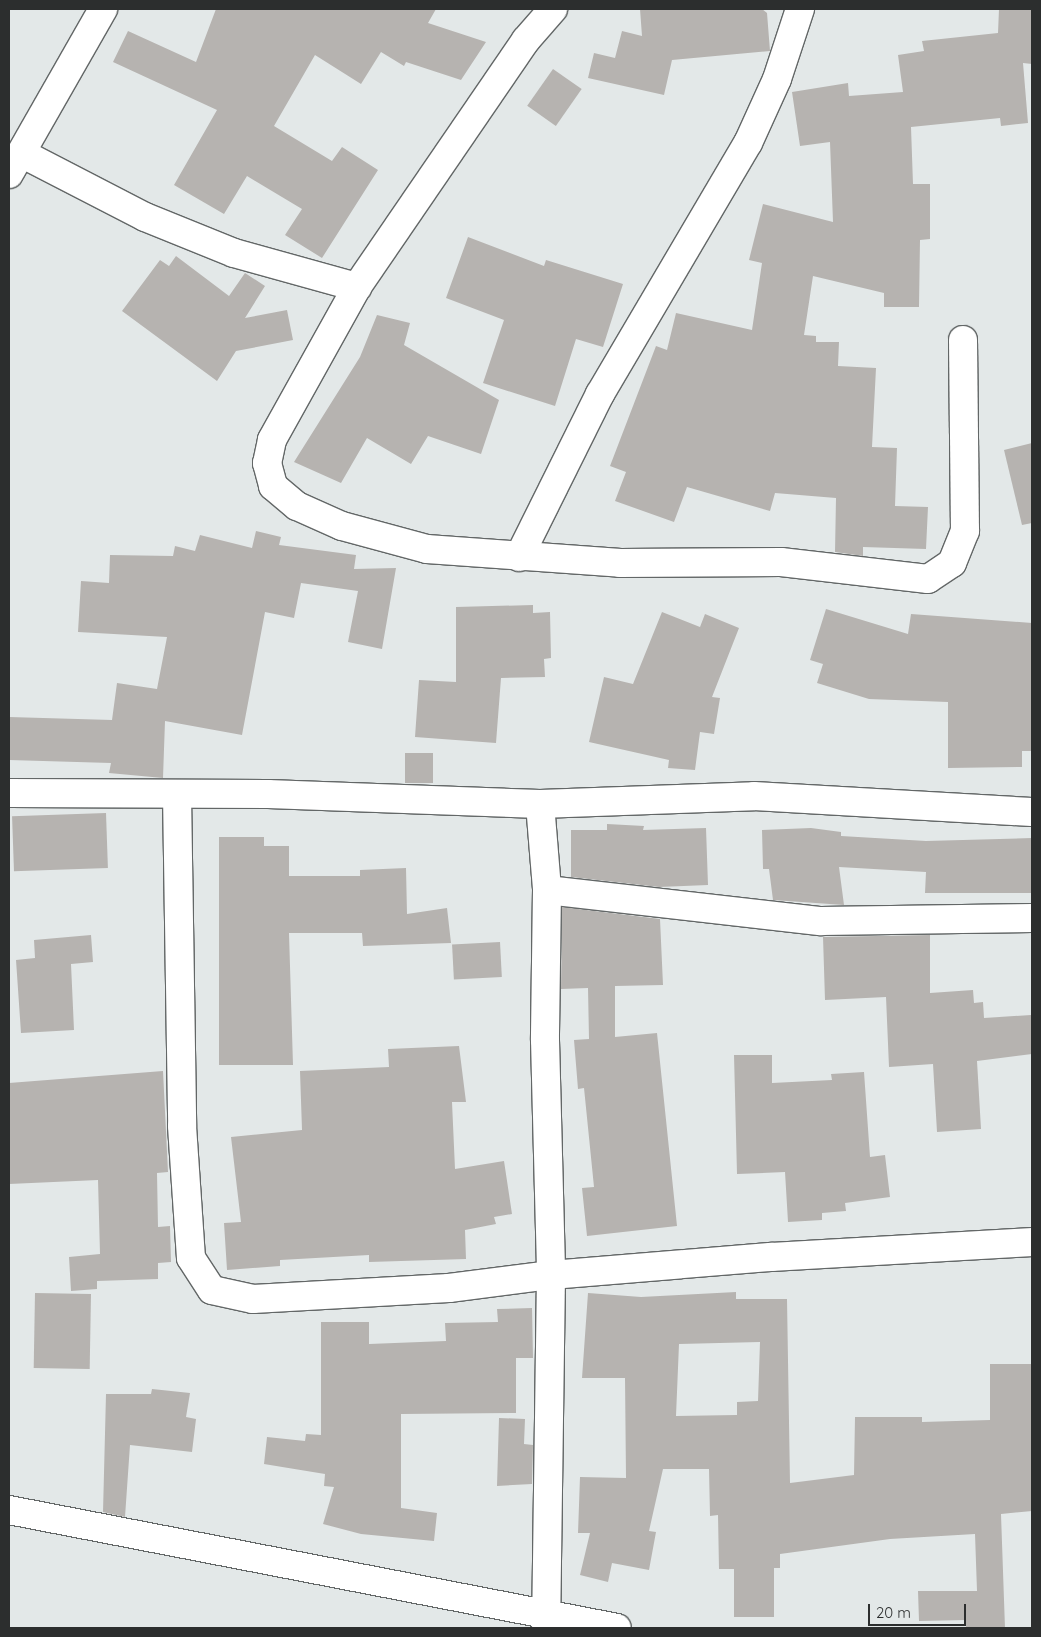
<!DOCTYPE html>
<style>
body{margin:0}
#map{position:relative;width:1041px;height:1637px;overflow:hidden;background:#e3e8e8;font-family:Quicksand,sans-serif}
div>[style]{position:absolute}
.building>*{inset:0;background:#b6b3b0;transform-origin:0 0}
.roads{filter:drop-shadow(1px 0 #636767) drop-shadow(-1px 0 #636767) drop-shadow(0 1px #636767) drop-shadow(0 -1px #636767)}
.minor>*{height:28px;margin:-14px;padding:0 14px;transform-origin:14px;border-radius:14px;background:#fff}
span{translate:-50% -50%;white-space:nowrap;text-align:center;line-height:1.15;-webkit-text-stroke:4px #e3e8e8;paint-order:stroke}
.frame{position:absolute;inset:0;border:10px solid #2c2e2e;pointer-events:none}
.scale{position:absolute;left:868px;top:1604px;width:98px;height:22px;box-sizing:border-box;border:2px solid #2c2e2e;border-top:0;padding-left:6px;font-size:15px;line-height:18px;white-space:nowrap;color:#2c2e2e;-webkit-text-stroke:4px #e3e8e8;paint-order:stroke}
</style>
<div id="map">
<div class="building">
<i style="clip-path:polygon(216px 9px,436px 9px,428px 23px,486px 42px,461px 80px,406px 62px,404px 66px,381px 52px,361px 84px,315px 55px,274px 126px,332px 161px,342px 147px,378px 170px,322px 258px,285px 235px,302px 209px,247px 176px,224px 214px,174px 185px,217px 110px,113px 62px,128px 31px,196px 62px)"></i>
<i style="clip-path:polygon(640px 9px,762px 9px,767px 13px,770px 51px,672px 60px,664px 95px,588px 78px,594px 53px,615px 58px,622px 31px,642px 36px)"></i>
<i style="clip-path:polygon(999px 9px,1032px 9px,1032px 64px,1023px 63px,1028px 123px,1001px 126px,1000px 118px,911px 127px,913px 184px,930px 184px,930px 239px,920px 240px,919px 307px,884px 307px,884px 293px,813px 276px,804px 335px,816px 336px,816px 342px,839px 342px,838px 366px,876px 368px,872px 447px,897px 448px,895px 506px,928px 507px,926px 549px,863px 547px,863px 556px,835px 552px,836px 498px,775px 493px,770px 511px,687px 487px,674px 522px,615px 501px,626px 472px,610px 466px,656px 346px,667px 350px,676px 313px,752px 330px,762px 263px,749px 260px,763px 204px,833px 222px,830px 142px,800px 146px,792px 92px,848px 83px,849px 96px,903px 92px,898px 55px,924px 51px,922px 41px,998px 33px)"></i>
<i style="left:553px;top:69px;width:35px;height:45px;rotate:35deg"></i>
<i style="clip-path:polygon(468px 237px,544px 266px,546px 260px,623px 284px,603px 347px,576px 339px,555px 406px,483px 383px,504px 320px,446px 298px)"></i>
<i style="clip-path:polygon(176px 256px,229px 296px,245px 273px,265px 286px,245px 318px,287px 310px,293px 340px,236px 351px,217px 381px,122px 311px,160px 260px,169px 266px)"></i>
<i style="clip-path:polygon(377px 315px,410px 323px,404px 345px,499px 400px,481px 454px,428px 436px,411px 464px,367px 438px,341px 483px,294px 462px,360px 357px)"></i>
<i style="clip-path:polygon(1032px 443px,1032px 523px,1022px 525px,1004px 450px)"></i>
<i style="clip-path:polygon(256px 531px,281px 537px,279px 545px,356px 555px,354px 569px,396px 568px,382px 649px,348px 642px,358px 591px,301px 583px,294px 618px,265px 612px,242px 735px,165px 721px,163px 778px,109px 773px,111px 763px,9px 760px,9px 717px,112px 720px,117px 683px,157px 689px,167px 637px,78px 632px,81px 581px,109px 583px,110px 555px,173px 556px,175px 546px,195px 551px,200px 535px,252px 548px)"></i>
<i style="clip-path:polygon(533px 605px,533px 613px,550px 612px,551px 658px,544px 659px,545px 677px,501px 678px,496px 743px,415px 737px,419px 680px,456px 682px,456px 607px)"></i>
<i style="clip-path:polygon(826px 609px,908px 634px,911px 614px,1032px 623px,1032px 751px,1022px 751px,1022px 767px,948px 768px,948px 702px,869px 699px,817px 683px,823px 664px,810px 660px)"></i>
<i style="clip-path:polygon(662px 612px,700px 627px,705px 614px,739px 628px,712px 697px,720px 698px,714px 734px,700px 732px,695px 770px,668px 768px,669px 760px,589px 742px,604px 677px,633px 684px)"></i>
<i style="left:405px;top:753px;width:28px;height:30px"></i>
<i style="left:106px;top:813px;width:55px;height:94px;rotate:88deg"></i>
<i style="clip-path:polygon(607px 824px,644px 826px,643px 830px,706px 828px,708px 885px,659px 887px,571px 877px,571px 830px,607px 830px)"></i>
<i style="clip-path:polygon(811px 828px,841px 832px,841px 836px,926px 841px,1032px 838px,1032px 893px,925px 893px,926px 872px,839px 867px,844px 905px,773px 900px,769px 869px,763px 869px,762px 830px)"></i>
<i style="clip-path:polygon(219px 837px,264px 837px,264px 846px,289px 846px,289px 876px,360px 876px,360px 870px,406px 868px,407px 914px,447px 908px,451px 943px,363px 946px,362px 933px,289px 933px,293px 1065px,219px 1065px)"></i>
<i style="clip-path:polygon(562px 907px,660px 919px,663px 985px,615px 986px,615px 1037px,657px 1033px,677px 1226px,587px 1236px,582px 1188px,594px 1187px,584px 1088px,578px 1089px,574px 1040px,589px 1039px,588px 988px,561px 989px)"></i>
<i style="clip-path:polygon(91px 935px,93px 962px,71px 964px,74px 1030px,21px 1033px,16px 960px,35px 958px,34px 940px)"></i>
<i style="clip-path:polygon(930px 935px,930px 993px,973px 990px,974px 1003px,983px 1002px,984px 1018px,1031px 1015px,1032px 1054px,977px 1061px,981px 1129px,937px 1132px,933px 1064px,889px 1067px,886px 997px,825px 1000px,823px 937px)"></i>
<i style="left:500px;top:942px;width:35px;height:48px;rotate:87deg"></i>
<i style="clip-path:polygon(459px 1046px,466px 1102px,452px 1102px,455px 1169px,504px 1161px,512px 1214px,494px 1217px,496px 1224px,465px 1230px,466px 1259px,369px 1262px,369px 1255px,280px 1260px,280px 1266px,227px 1270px,224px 1223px,241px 1222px,231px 1137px,302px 1130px,300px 1071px,389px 1067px,388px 1049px)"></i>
<i style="clip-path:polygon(734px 1055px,772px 1055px,772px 1083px,832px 1080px,831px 1074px,864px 1072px,870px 1157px,885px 1155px,890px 1197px,845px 1203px,846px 1211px,822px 1213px,822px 1220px,788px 1222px,785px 1172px,737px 1174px)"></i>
<i style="clip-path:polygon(163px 1071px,168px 1172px,157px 1173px,158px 1227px,170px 1226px,171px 1262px,158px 1263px,158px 1279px,97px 1281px,97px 1289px,71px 1291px,69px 1257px,100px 1254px,98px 1180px,9px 1184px,9px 1083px)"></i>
<i style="clip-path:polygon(evenodd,736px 1292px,736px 1299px,787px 1299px,790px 1483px,854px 1475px,855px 1417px,922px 1417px,922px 1422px,990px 1420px,990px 1364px,1032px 1364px,1032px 1511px,1001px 1514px,1005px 1628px,966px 1628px,966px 1620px,919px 1621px,918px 1591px,977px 1591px,975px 1534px,890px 1539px,780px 1554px,780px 1568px,774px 1568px,774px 1617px,734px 1617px,734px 1569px,719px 1569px,718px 1515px,710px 1516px,709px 1469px,663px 1469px,649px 1531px,656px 1532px,649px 1570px,612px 1563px,608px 1582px,580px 1575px,590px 1533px,578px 1533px,580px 1477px,626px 1478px,625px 1378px,582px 1378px,588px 1293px,641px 1297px,736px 1292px,760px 1342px,758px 1401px,737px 1402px,737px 1415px,676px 1416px,679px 1344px,760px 1342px)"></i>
<i style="left:35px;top:1293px;width:56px;height:75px;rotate:1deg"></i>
<i style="clip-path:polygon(532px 1308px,533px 1358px,516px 1358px,516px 1413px,401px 1414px,401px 1508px,437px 1513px,434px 1541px,361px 1534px,323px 1524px,334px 1487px,324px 1486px,325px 1474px,264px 1464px,267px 1437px,305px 1441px,306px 1434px,321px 1435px,321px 1322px,369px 1322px,369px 1344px,446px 1341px,445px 1323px,498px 1322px,497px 1309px)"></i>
<i style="clip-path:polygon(152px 1389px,190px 1393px,186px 1417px,196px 1419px,192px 1452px,130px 1445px,125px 1517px,103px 1512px,106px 1394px,151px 1394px)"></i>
<i style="clip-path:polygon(499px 1418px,525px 1419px,524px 1444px,533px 1445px,532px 1484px,497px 1486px)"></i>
</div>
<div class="roads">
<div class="minor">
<i style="left:553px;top:9px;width:41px;rotate:131.1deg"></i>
<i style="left:526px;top:40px;width:299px;rotate:124.4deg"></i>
<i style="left:357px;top:287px;width:175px;rotate:119.1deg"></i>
<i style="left:272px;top:440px;width:24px;rotate:102deg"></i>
<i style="left:267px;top:463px;width:24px;rotate:75deg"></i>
<i style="left:273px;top:486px;width:31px;rotate:40deg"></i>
<i style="left:297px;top:506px;width:49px;rotate:24deg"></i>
<i style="left:342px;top:526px;width:88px;rotate:15.1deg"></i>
<i style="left:427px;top:549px;width:194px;rotate:4.1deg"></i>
<i style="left:620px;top:563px;width:161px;rotate:-0.4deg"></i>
<i style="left:781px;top:562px;width:148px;rotate:6.6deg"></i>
<i style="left:928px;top:579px;width:29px;rotate:-34deg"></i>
<i style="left:952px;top:563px;width:35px;rotate:-68deg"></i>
<i style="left:965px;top:531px;width:191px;rotate:-90.6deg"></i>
<i style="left:23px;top:154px;width:137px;rotate:27.3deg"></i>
<i style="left:145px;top:217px;width:96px;rotate:22deg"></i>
<i style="left:234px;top:253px;width:128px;rotate:15.5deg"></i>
<i style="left:9px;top:174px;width:190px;rotate:-60.3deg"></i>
<i style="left:519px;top:557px;width:182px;rotate:-63.6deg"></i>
<i style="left:600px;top:394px;width:291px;rotate:-59.5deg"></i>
<i style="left:748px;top:143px;width:70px;rotate:-65.6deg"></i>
<i style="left:777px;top:79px;width:74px;rotate:-71.8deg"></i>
<i style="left:9px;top:793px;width:259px;rotate:0.2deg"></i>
<i style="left:268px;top:794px;width:272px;rotate:2.1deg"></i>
<i style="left:540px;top:804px;width:214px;rotate:-2.1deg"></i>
<i style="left:754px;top:796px;width:278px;rotate:3.3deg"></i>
<i style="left:177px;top:794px;width:332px;rotate:89.1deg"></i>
<i style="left:182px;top:1126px;width:132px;rotate:86.1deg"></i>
<i style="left:191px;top:1258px;width:38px;rotate:57deg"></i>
<i style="left:212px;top:1290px;width:42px;rotate:12.4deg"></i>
<i style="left:253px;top:1299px;width:196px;rotate:-3.2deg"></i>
<i style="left:449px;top:1288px;width:103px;rotate:-7.3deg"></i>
<i style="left:551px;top:1275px;width:222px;rotate:-4.7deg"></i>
<i style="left:772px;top:1257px;width:260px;rotate:-3.3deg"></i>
<i style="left:540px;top:804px;width:86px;rotate:85.3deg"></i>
<i style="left:547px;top:890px;width:150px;rotate:90.8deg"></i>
<i style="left:545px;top:1040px;width:235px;rotate:88.5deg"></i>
<i style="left:551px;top:1275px;width:353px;rotate:90.8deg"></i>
<i style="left:547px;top:890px;width:276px;rotate:6.5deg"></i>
<i style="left:821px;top:921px;width:211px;rotate:-0.8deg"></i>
<i style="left:9px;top:1510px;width:619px;rotate:10.98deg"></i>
</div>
</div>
<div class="frame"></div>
<div class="scale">20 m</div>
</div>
